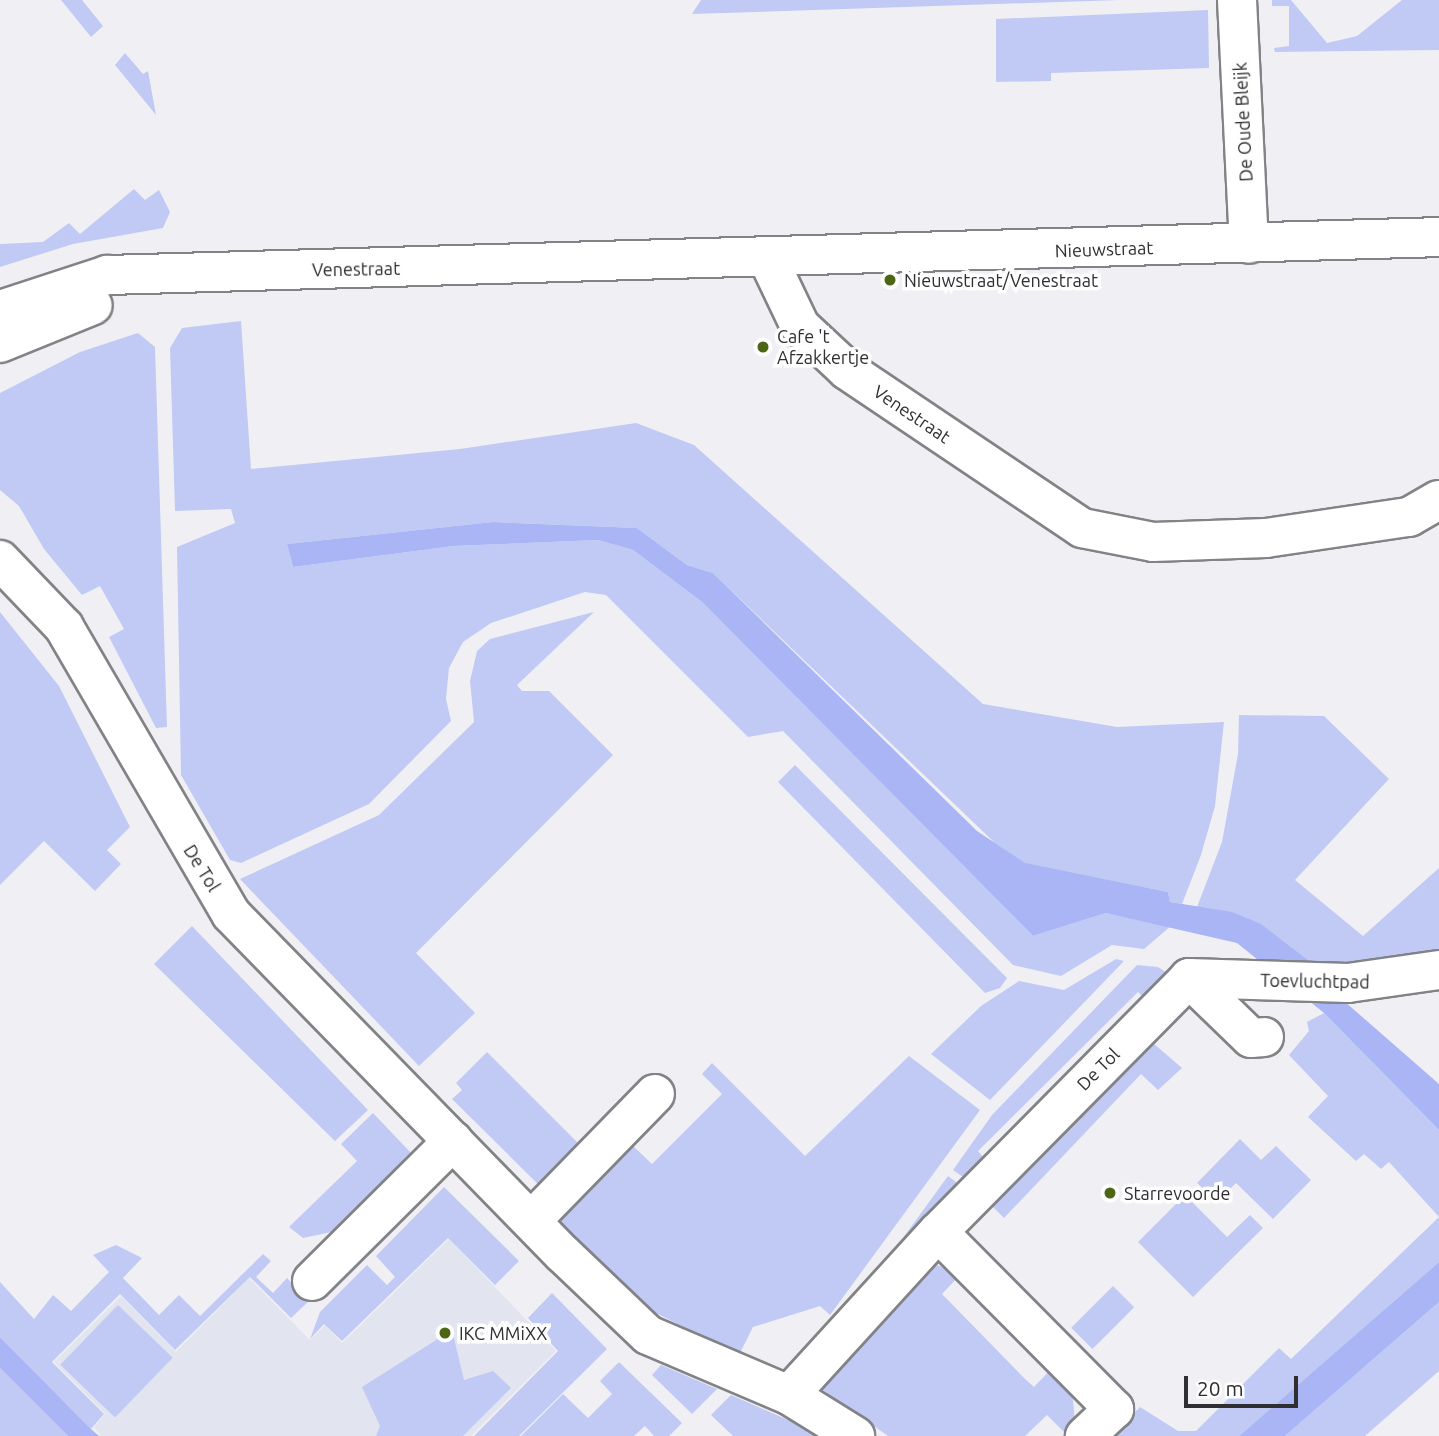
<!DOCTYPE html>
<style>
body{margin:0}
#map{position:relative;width:1439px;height:1436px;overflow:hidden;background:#f0f0f4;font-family:Ubuntu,sans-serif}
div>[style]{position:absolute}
.built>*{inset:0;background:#e2e4ef}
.green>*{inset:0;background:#c0caf5;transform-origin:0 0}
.water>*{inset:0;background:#a9b5f5}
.roads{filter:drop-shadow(2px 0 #828386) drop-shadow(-2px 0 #828386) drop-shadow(0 2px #828386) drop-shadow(0 -2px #828386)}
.minor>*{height:38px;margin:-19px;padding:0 19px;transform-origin:19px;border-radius:19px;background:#fff}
.dots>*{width:19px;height:19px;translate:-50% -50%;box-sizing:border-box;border:4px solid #fefeff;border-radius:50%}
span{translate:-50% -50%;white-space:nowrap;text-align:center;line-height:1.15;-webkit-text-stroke:7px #fefeff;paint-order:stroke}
.street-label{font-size:18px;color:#2f2f31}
.poi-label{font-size:18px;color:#2f2f31}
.left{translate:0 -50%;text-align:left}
.scale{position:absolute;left:1184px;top:1376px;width:114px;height:32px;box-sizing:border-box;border:4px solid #2f2f31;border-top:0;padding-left:9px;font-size:21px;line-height:24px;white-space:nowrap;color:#2f2f31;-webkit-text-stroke:5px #fefeff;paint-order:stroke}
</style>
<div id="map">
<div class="built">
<i style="clip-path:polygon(449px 1239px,556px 1351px,471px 1436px,101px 1436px,94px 1427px,105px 1414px,54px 1362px,121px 1296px,176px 1352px,249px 1278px,310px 1340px,325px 1325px,342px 1343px)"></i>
</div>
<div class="green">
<i style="clip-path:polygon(61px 0,82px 0,103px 26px,91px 37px)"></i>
<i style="clip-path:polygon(701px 0,1120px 0,692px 14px)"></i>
<i style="clip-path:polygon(1272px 0,1291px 0,1327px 43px,1357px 36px,1402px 0,1439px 0,1439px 50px,1275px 52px,1274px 48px,1289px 46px,1289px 6px,1272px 6px)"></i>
<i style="clip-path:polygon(1208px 10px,1209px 68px,1051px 73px,1051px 81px,996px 82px,996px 19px)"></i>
<i style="clip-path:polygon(125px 53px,143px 74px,148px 71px,156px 115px,115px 65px)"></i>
<i style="clip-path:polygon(134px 189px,145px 200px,159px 190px,170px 212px,163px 228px,73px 244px,0 267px,0 244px,43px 242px,69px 223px,80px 234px)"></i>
<i style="clip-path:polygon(241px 321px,251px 469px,460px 449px,636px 423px,694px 445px,983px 704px,1117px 727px,1224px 722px,1215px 806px,1201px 855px,1182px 904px,1170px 902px,1168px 892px,1025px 864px,995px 843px,713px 573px,687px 565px,637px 528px,493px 522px,287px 544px,293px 567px,454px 546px,598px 540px,633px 550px,702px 602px,1033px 936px,1106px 913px,1172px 925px,1144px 949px,1112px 945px,1061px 976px,1013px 965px,783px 731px,748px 737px,606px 595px,585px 592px,491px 623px,463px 642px,449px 668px,446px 699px,451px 721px,369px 804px,241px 863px,230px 860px,181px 775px,177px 547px,235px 523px,231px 509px,175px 511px,170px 348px,182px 328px)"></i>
<i style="clip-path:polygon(138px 333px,155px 347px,167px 727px,156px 728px,109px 637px,124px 629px,100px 586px,82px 595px,44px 549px,19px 506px,0 490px,0 393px,80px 352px)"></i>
<i style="clip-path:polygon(0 612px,59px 686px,130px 827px,107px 850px,121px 864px,95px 891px,44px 841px,0 885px)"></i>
<i style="clip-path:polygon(594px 612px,517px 685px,522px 691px,549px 691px,613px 755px,416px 953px,475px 1013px,419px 1066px,240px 879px,379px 815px,474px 722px,470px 681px,477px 651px,490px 639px)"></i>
<i style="clip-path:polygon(1239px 715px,1324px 716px,1389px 779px,1295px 880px,1363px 936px,1439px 868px,1439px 956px,1324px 970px,1197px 907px,1222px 842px,1238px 754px)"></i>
<i style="clip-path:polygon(795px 765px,1007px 978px,1000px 988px,985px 993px,778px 782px)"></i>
<i style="clip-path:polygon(192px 926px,368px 1110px,335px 1141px,154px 964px)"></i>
<i style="clip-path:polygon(1116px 959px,1124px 961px,990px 1100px,931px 1054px,981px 1006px,1019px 981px,1064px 990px)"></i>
<i style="clip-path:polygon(1137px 965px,1158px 967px,1175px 978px,1149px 1003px,1138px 992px,978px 1151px,988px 1163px,970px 1182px,953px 1170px,992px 1115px)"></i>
<i style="clip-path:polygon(1324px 1013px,1439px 1130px,1439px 1262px,1239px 1436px,1112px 1436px,1140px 1407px,1178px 1431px,1196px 1431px,1279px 1348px,1291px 1359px,1439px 1217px,1389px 1162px,1381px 1169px,1364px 1154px,1356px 1161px,1308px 1117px,1328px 1096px,1289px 1055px,1309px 1031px,1307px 1022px)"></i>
<i style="clip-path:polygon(1146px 1037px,1182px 1068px,1158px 1090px,1141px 1074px,1004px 1218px,984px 1198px)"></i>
<i style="clip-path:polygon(487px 1052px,582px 1147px,542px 1188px,452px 1099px,462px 1090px,456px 1083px)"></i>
<i style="clip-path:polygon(909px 1056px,980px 1110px,830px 1315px,820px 1306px,753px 1327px,739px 1355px,642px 1306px,558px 1219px,631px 1144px,652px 1164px,722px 1094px,702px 1074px,712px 1063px,805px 1156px)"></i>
<i style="clip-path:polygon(373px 1113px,413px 1155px,336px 1231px,303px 1238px,289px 1227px,357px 1161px,341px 1144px)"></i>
<i style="clip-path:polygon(1240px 1139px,1261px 1160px,1276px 1146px,1311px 1180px,1273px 1219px,1236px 1183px,1217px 1202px,1197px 1183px)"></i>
<i style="clip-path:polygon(948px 1176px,964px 1188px,868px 1286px)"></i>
<i style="clip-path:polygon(444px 1187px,519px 1261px,495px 1285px,448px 1238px,342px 1341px,324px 1324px,310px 1339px,320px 1312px,367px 1265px,387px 1285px,395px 1277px,376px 1256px)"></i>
<i style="clip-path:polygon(1185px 1195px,1227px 1237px,1250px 1215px,1263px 1228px,1193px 1297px,1138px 1242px)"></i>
<i style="clip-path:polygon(116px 1245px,142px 1258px,123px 1278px,159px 1315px,179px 1295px,200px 1316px,263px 1254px,271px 1261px,256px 1277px,273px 1293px,287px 1278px,309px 1301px,291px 1318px,250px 1277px,175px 1350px,120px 1294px,52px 1362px,104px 1414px,91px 1429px,0 1337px,0 1282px,34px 1319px,53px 1295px,71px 1311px,109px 1272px,93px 1255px)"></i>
<i style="clip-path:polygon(937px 1265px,960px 1275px,942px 1294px,1024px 1378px,1034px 1387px,1052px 1368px,1072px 1390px,1075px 1422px,1066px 1434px,1047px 1415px,1025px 1436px,888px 1436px,819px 1387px,913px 1276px)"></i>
<i style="left:1113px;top:1286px;width:30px;height:59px;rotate:45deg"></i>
<i style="clip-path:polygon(552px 1293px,607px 1349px,519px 1436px,474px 1436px,558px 1351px,528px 1318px)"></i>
<i style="clip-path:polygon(1439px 1302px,1439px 1371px,1365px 1436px,1285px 1436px)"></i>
<i style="left:118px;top:1305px;width:76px;height:83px;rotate:44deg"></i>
<i style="clip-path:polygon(452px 1330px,464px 1380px,493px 1371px,511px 1388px,463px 1436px,376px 1436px,380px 1426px,362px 1387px)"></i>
<i style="clip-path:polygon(619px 1362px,682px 1423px,669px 1436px,654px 1436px,645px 1426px,634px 1436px,521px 1436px,563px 1394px,588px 1418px,612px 1394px,600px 1381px)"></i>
<i style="clip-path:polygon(661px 1365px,717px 1389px,692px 1414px,652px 1375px)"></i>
<i style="clip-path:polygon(0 1368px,68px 1436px,0 1436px)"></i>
<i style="clip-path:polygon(731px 1395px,804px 1427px,821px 1436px,733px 1436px,711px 1415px)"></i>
</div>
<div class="water">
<i style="clip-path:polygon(493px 522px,637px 528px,687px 565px,713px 573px,977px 831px,1025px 863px,1168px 892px,1170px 902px,1232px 912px,1261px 924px,1309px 961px,1344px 1001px,1439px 1084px,1439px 1130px,1324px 1013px,1237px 943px,1106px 913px,1033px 936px,702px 602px,633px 550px,598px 540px,454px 546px,293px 567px,287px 544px)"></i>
<i style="clip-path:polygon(1439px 1262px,1439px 1302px,1285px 1436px,1239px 1436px)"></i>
<i style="clip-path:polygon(0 1337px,91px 1429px,99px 1436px,68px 1436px,0 1368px)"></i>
</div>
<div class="roads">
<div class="minor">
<i style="left:1237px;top:0;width:244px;rotate:87.2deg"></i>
<i style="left:768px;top:259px;width:74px;rotate:64.5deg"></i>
<i style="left:800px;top:326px;width:64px;rotate:43.1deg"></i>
<i style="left:847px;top:370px;width:283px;rotate:33.9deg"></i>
<i style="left:1082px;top:528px;width:72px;rotate:11.2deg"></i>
<i style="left:1153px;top:542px;width:113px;rotate:-2deg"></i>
<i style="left:1266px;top:538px;width:145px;rotate:-8.4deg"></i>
<i style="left:1409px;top:517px;width:34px;rotate:-30deg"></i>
<i style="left:0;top:310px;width:113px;rotate:-18.1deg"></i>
<i style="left:107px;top:275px;width:1333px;rotate:-1.63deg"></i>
<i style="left:0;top:343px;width:100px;rotate:-22.2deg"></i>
<i style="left:0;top:560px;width:93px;rotate:46.3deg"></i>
<i style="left:64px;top:627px;width:332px;rotate:59.8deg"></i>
<i style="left:231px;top:914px;width:475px;rotate:45.7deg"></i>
<i style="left:563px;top:1254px;width:117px;rotate:43.6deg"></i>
<i style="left:648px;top:1335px;width:153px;rotate:23.1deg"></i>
<i style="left:789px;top:1395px;width:78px;rotate:31.8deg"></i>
<i style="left:1189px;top:978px;width:159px;rotate:1.8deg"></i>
<i style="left:1348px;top:983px;width:92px;rotate:-8.1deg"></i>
<i style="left:532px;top:1220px;width:176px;rotate:-45.7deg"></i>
<i style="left:938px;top:1232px;width:250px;rotate:45.2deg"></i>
<i style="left:1114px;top:1409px;width:40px;rotate:137deg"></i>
<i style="left:312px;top:1281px;width:199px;rotate:-44.8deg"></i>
<i style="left:789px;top:1395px;width:221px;rotate:-47.6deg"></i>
<i style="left:938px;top:1232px;width:357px;rotate:-45.3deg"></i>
<i style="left:1189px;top:978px;width:86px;rotate:44.1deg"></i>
<i style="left:1251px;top:1038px;width:13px;rotate:-4deg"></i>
</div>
</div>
<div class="dots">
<i style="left:890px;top:280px;background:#4d6616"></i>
<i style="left:763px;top:347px;background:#4d6616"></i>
<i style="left:1110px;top:1193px;background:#4d6616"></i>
<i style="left:445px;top:1333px;background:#4d6616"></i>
</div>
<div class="street-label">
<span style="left:1243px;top:122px;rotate:-93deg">De Oude Bleijk</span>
<span style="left:1104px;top:249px;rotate:-2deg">Nieuwstraat</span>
<span style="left:356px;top:269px;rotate:-1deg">Venestraat</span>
<span style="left:912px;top:414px;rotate:34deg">Venestraat</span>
<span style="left:202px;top:868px;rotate:58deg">De Tol</span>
<span style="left:1315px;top:981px;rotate:1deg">Toevluchtpad</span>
<span style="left:1098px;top:1069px;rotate:-45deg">De Tol</span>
</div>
<div class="poi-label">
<span class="left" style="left:904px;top:280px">Nieuwstraat/Venestraat</span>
<span class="left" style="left:777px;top:347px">Cafe 't<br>Afzakkertje</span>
<span class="left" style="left:1124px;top:1193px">Starrevoorde</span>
<span class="left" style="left:459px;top:1333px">IKC MMiXX</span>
</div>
<div class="scale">20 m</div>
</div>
